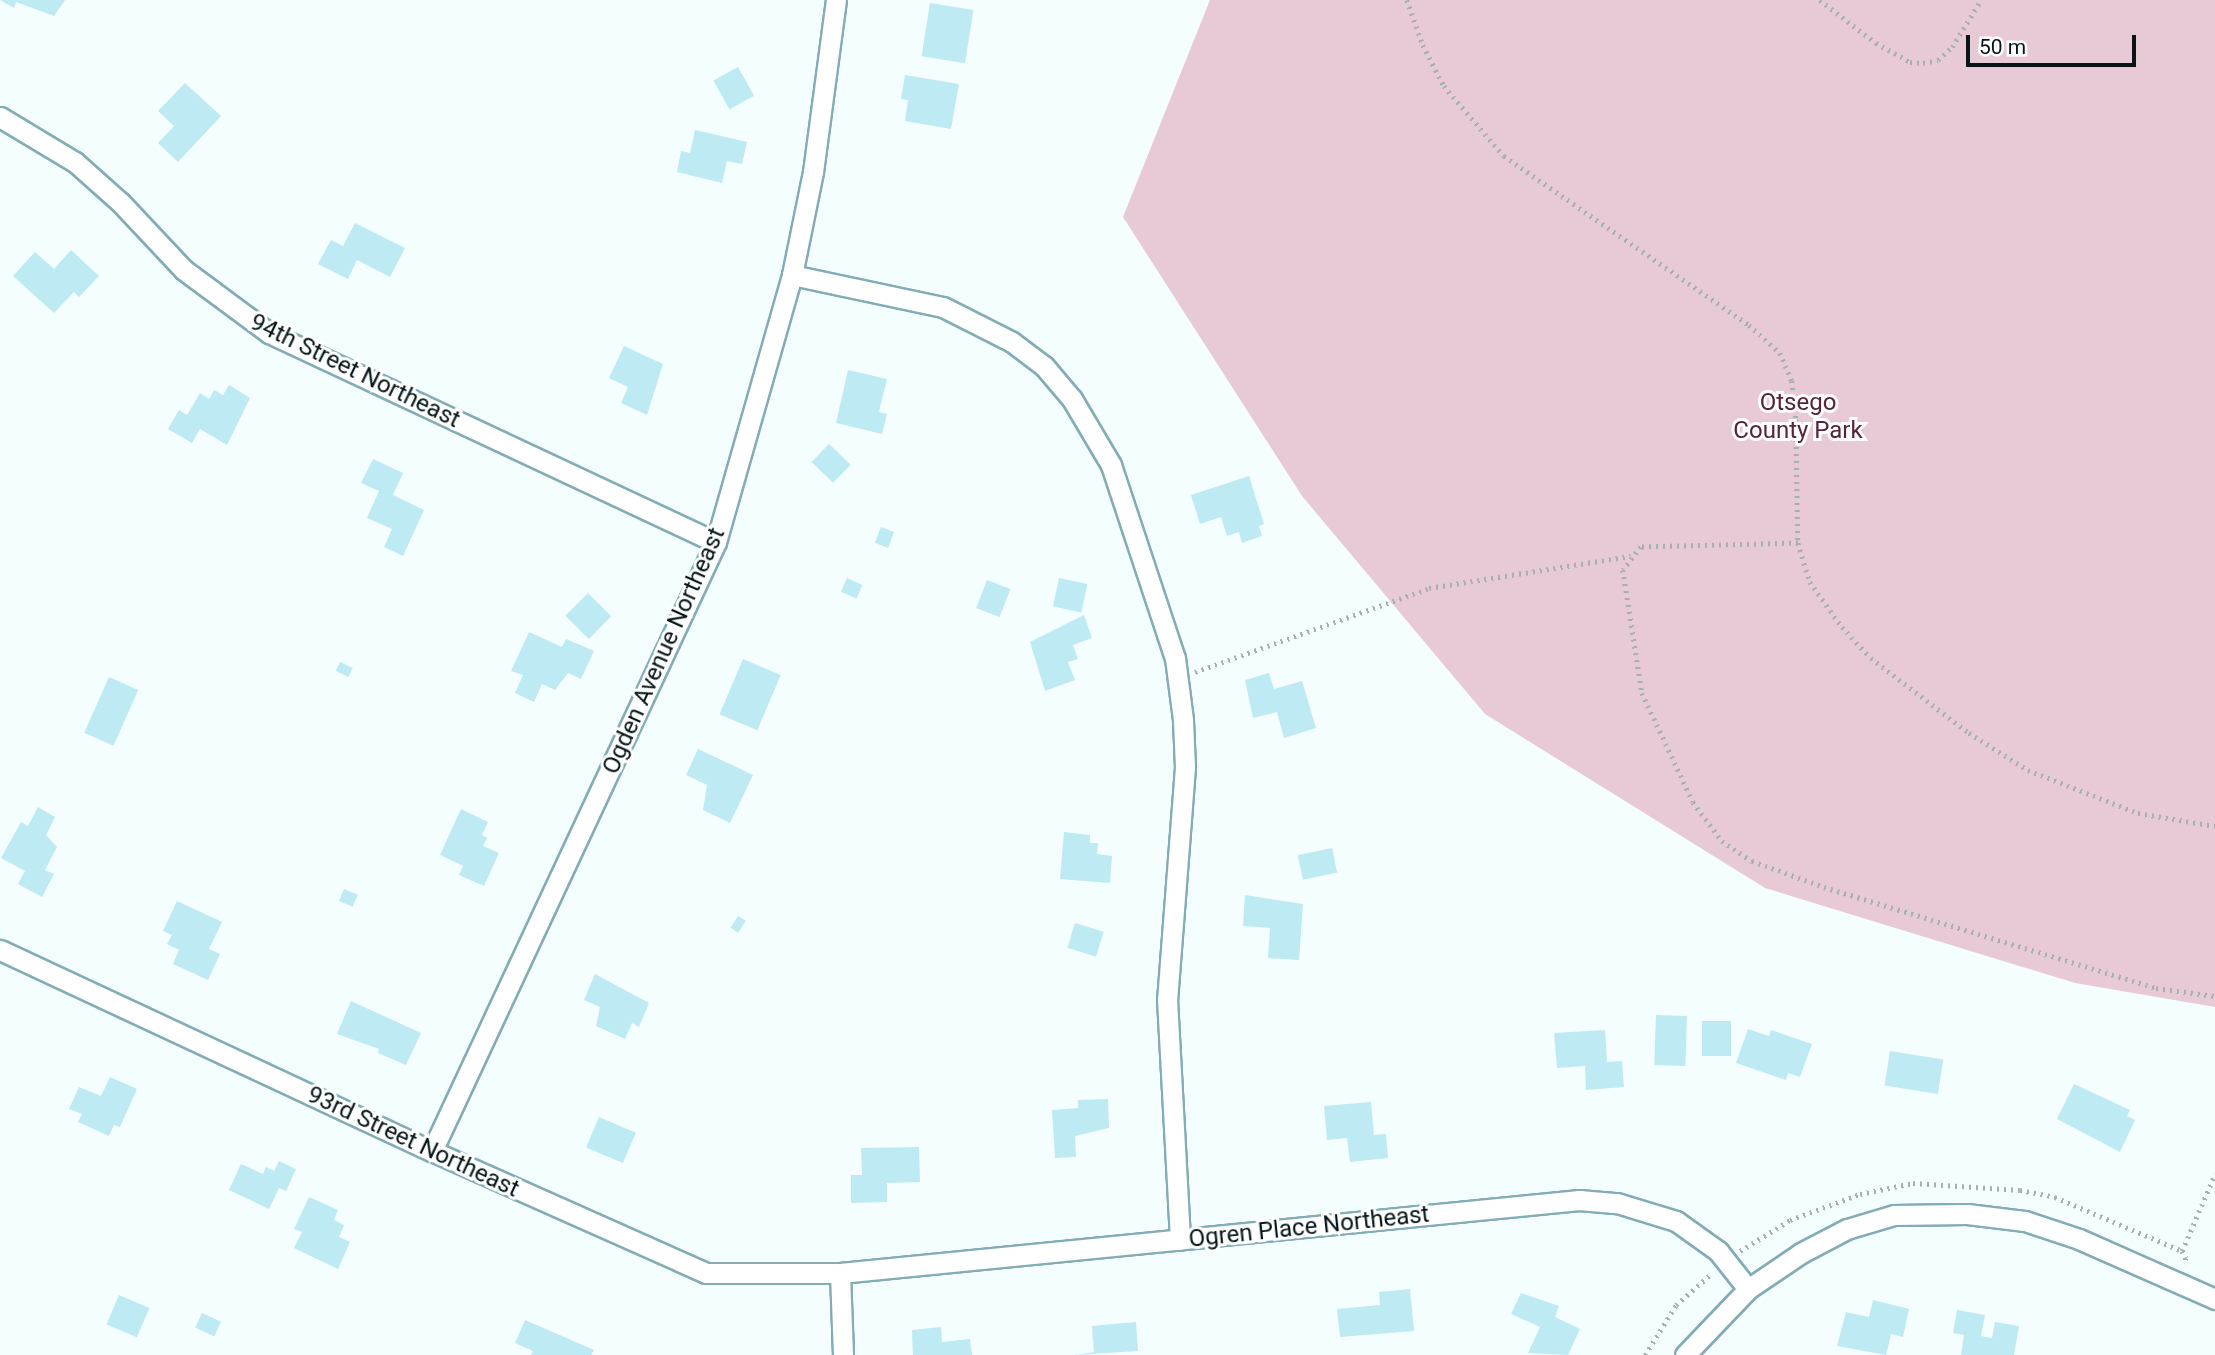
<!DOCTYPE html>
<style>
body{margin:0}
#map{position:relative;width:2215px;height:1355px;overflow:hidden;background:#f4fdff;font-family:Roboto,sans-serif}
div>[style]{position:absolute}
.green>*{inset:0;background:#e8cad6}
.building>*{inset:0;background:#beeaf3;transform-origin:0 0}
.path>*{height:4.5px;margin-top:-2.25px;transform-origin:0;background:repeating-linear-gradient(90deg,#a5b0b2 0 2px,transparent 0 7px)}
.roads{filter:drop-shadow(2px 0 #83acb6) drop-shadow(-2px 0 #83acb6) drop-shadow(0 2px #83acb6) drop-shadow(0 -2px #83acb6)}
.street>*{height:19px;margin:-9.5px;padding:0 9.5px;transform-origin:9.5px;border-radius:9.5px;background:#fff}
span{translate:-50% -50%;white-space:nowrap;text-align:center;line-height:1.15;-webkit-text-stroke:6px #fff;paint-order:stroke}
.street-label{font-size:24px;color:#051518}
.park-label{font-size:24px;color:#55233c}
.scale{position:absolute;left:1966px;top:35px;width:170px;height:32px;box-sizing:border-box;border:4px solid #051518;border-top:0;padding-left:9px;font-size:21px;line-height:24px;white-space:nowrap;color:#051518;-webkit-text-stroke:5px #fff;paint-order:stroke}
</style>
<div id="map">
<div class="green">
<i style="clip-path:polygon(1210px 0,2215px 0,2215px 1007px,2075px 983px,1765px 888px,1485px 714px,1302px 496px,1123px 217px)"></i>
</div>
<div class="building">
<i style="clip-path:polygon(0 0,65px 0,54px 16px,16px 2px,14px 8px)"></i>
<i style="left:930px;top:3px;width:44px;height:54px;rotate:9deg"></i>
<i style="left:738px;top:67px;width:33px;height:28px;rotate:61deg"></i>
<i style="clip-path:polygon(905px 75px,959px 84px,951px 129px,905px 121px,908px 100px,901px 99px)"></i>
<i style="clip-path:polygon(185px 83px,221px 116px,178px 162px,158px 143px,174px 126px,158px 111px)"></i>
<i style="clip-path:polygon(695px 130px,747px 142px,742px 164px,727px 161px,722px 183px,677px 172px,681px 151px,690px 153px)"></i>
<i style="clip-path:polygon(355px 223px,405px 248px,390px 277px,357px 260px,348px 279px,318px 264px,331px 240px,343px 246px)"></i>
<i style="clip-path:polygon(71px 250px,99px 276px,79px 297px,74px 292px,54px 313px,13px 276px,35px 252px,54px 269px)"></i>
<i style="clip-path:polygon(624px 346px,663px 364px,647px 415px,621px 403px,628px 387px,609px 378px)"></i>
<i style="clip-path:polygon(848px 370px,887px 379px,879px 412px,887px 414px,882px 434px,836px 423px)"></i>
<i style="clip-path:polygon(229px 385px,250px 398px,227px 445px,200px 429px,192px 443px,168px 429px,179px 410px,187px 415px,200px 393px,209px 399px,214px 390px,223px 395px)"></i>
<i style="left:829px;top:444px;width:30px;height:25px;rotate:44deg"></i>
<i style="clip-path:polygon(373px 459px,403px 473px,393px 495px,424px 510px,403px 556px,384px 547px,392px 529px,367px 518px,379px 491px,361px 483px)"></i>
<i style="clip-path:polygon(1249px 476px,1264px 524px,1259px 526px,1262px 536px,1242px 543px,1239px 532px,1227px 536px,1221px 517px,1200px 524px,1191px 495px)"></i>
<i style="left:881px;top:527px;width:14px;height:17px;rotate:21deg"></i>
<i style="left:847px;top:578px;width:17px;height:15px;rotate:24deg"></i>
<i style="left:1059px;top:578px;width:29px;height:29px;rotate:12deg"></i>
<i style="left:987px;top:580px;width:25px;height:30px;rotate:21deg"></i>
<i style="left:588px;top:593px;width:33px;height:32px;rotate:45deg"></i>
<i style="clip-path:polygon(1084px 615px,1092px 638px,1073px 645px,1078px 659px,1068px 662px,1075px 680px,1045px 691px,1030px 642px)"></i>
<i style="clip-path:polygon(529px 632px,562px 647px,566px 639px,594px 651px,581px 679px,568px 673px,555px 690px,542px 684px,534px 702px,515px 693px,523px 675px,511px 671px)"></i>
<i style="left:743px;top:659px;width:41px;height:60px;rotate:23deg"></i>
<i style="left:340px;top:662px;width:14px;height:10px;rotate:25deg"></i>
<i style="clip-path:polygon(1269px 673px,1274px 689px,1302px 681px,1316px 728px,1284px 738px,1277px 712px,1253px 718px,1245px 680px)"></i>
<i style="left:109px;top:677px;width:32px;height:61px;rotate:24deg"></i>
<i style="clip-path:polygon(698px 749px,753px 775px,730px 823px,703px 810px,707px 785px,686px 775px)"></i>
<i style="clip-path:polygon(38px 807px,55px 817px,46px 835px,57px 847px,45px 870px,54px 874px,42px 897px,18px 884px,25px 871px,1px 858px,21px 822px,28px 826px)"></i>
<i style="clip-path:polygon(461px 809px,488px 822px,482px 835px,487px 838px,483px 846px,499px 853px,484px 886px,459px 875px,463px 866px,440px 855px)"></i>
<i style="clip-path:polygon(1064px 832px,1090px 835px,1090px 843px,1098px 843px,1097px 854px,1112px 856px,1110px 883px,1060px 879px)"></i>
<i style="left:1332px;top:848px;width:25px;height:35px;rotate:78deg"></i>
<i style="left:344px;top:889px;width:15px;height:13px;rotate:23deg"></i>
<i style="clip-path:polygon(1245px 895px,1303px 904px,1299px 960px,1268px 958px,1270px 928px,1243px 926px)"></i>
<i style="clip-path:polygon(177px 901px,222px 922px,209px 949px,220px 954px,208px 980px,173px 964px,179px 950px,167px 944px,172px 935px,163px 931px)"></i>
<i style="left:738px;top:916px;width:9px;height:14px;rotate:32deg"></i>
<i style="left:1075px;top:923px;width:30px;height:26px;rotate:17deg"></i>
<i style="clip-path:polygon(595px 974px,649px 1003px,639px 1027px,632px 1023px,625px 1039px,596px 1026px,600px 1007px,584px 1000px)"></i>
<i style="clip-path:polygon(351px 1001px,421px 1033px,406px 1065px,378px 1053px,379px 1049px,337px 1034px)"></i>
<i style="left:1656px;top:1015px;width:31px;height:50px;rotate:2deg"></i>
<i style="left:1702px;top:1021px;width:29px;height:35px"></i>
<i style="clip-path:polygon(1748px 1029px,1769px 1036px,1771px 1030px,1812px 1044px,1800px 1077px,1788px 1073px,1786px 1080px,1736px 1063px)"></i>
<i style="clip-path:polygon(1605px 1030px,1607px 1062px,1622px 1061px,1624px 1087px,1586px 1090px,1585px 1066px,1557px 1068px,1554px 1033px)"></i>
<i style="left:1890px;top:1051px;width:54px;height:35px;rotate:9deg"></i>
<i style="clip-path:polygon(110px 1077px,137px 1089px,120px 1127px,114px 1125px,109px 1136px,78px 1122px,82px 1114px,69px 1109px,79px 1087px,101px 1096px)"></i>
<i style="clip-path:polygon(2074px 1084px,2130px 1110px,2127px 1116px,2135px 1120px,2120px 1152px,2057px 1119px)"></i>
<i style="clip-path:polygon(1108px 1099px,1109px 1128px,1075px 1136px,1076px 1157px,1055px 1158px,1052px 1110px,1078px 1108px,1078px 1100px)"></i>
<i style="clip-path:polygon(1371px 1102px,1374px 1135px,1386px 1134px,1388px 1158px,1350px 1162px,1347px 1138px,1327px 1140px,1324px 1106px)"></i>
<i style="left:599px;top:1117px;width:40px;height:33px;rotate:23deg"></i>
<i style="clip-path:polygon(919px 1147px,920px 1182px,887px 1183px,887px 1202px,851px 1203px,851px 1175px,862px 1175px,861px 1148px)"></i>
<i style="clip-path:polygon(279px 1161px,296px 1169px,286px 1191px,279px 1188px,269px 1209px,229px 1190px,241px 1164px,263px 1174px,266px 1167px,274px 1171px)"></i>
<i style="clip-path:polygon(309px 1197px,338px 1210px,334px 1220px,344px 1225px,339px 1237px,350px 1242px,338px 1269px,294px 1248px,302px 1232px,294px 1229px)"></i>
<i style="clip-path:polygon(1410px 1289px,1414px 1331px,1340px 1337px,1337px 1309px,1380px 1305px,1379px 1292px)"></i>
<i style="clip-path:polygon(1521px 1293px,1559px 1306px,1555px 1317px,1580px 1329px,1568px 1355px,1528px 1353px,1540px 1327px,1511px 1314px)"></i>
<i style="left:119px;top:1295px;width:33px;height:32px;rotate:23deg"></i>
<i style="clip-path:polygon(1873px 1300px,1909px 1309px,1903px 1337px,1891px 1334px,1886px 1355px,1837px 1346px,1846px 1312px,1869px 1317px)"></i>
<i style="clip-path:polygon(1957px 1310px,1985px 1315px,1981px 1336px,1992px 1338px,1995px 1322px,2019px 1326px,2014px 1355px,1961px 1355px,1964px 1335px,1953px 1333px)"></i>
<i style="left:202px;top:1313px;width:21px;height:16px;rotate:25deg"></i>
<i style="clip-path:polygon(525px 1320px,594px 1350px,591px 1355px,531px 1355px,533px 1351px,515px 1343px)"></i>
<i style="clip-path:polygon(1136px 1322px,1138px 1351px,1074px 1355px,1094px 1352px,1092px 1326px)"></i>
<i style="clip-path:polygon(941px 1327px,942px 1342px,970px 1339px,972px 1355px,913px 1355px,912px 1330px)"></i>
</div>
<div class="path">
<i style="left:1407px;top:0;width:48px;rotate:70.4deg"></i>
<i style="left:1423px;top:45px;width:46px;rotate:62.9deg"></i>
<i style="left:1444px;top:86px;width:92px;rotate:49.4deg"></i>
<i style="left:1504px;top:156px;width:298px;rotate:34.6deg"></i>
<i style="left:1749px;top:325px;width:42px;rotate:42.1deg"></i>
<i style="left:1780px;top:353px;width:30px;rotate:67deg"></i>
<i style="left:1792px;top:381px;width:38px;rotate:84deg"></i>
<i style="left:1796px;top:419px;width:124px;rotate:89.1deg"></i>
<i style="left:1798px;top:543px;width:41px;rotate:72.9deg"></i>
<i style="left:1810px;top:582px;width:55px;rotate:54.6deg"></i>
<i style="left:1842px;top:627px;width:42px;rotate:46.9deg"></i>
<i style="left:1871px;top:658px;width:123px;rotate:37.4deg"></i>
<i style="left:1969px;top:733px;width:70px;rotate:32.1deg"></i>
<i style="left:2028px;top:770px;width:118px;rotate:21.4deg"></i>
<i style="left:2138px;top:813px;width:78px;rotate:9.6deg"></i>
<i style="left:1820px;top:0;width:71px;rotate:37.5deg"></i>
<i style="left:1876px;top:43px;width:39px;rotate:29deg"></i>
<i style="left:1910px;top:62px;width:13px;rotate:4deg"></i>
<i style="left:1923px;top:63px;width:15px;rotate:-11deg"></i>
<i style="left:1938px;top:60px;width:19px;rotate:-43deg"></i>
<i style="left:1952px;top:47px;width:55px;rotate:-58.3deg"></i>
<i style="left:1798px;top:543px;width:157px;rotate:178.5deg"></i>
<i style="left:1641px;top:547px;width:29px;rotate:128deg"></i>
<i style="left:1623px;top:570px;width:124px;rotate:81.2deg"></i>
<i style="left:1642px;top:693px;width:120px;rotate:64.9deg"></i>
<i style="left:1693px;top:802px;width:49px;rotate:53.4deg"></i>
<i style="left:1722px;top:841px;width:36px;rotate:34deg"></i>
<i style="left:1752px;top:861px;width:77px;rotate:19.9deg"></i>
<i style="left:1824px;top:887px;width:347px;rotate:16.9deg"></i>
<i style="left:2156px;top:988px;width:60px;rotate:7.7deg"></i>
<i style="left:1195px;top:672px;width:249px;rotate:-19.7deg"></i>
<i style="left:1429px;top:588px;width:204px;rotate:-9deg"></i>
<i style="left:1740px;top:1251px;width:59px;rotate:-31.8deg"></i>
<i style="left:1790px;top:1220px;width:75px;rotate:-20.4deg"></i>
<i style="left:1860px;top:1194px;width:54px;rotate:-11.7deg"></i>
<i style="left:1913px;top:1183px;width:107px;rotate:3.7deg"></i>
<i style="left:2020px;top:1190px;width:36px;rotate:11deg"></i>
<i style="left:2055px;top:1197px;width:138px;rotate:23deg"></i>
<i style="left:2182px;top:1251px;width:8px;rotate:60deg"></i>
<i style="left:2186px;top:1258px;width:7px;rotate:106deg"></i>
<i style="left:2182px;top:1251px;width:84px;rotate:-66.8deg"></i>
<i style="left:1645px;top:1355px;width:59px;rotate:-58.2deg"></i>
<i style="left:1676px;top:1305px;width:47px;rotate:-41.5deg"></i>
</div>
<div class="roads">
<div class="street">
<i style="left:0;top:117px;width:87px;rotate:31deg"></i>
<i style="left:75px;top:162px;width:62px;rotate:41.7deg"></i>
<i style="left:121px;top:203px;width:92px;rotate:46.8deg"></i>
<i style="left:184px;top:270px;width:106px;rotate:36.5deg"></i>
<i style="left:269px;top:333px;width:493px;rotate:25.1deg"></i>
<i style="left:792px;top:275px;width:154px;rotate:12deg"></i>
<i style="left:943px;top:307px;width:77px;rotate:26.9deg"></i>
<i style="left:1012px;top:342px;width:40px;rotate:37deg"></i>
<i style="left:1044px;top:366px;width:43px;rotate:49.7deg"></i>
<i style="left:1072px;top:399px;width:77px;rotate:59.4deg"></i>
<i style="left:1111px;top:465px;width:203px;rotate:71.7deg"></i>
<i style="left:1175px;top:658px;width:63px;rotate:82.6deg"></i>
<i style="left:1183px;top:720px;width:47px;rotate:87.6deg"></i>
<i style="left:1185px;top:767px;width:233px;rotate:94.4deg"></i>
<i style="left:1167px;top:999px;width:241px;rotate:86.9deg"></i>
<i style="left:0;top:950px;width:476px;rotate:25deg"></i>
<i style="left:432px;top:1151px;width:300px;rotate:24deg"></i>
<i style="left:706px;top:1273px;width:134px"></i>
<i style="left:840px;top:1273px;width:743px;rotate:-5.64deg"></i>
<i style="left:1579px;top:1200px;width:38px;rotate:5deg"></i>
<i style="left:1617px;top:1203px;width:62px;rotate:17deg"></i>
<i style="left:1676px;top:1221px;width:52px;rotate:35.5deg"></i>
<i style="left:1718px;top:1251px;width:48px;rotate:51.7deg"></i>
<i style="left:432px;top:1151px;width:672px;rotate:-65deg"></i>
<i style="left:716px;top:542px;width:278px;rotate:-74.1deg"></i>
<i style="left:792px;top:275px;width:105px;rotate:-78.5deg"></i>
<i style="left:813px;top:172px;width:174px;rotate:-82.4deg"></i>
<i style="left:840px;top:1273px;width:82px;rotate:87.9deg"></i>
<i style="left:1685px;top:1355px;width:91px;rotate:-46.3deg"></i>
<i style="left:1748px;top:1289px;width:64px;rotate:-34.2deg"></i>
<i style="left:1801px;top:1253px;width:52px;rotate:-27.6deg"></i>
<i style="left:1847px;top:1229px;width:49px;rotate:-16.6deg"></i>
<i style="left:1894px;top:1215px;width:73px;rotate:-0.8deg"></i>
<i style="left:1967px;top:1214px;width:58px;rotate:6.9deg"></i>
<i style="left:2025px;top:1221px;width:57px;rotate:18.4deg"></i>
<i style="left:2079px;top:1239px;width:149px;rotate:23.8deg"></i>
</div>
</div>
<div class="street-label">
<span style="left:355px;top:371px;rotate:26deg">94th Street Northeast</span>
<span style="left:664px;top:651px;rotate:-66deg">Ogden Avenue Northeast</span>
<span style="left:413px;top:1142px;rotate:25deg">93rd Street Northeast</span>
<span style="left:1309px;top:1227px;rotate:-6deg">Ogren Place Northeast</span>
</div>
<div class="park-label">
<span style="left:1798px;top:417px">Otsego<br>County Park</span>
</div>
<div class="scale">50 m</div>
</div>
